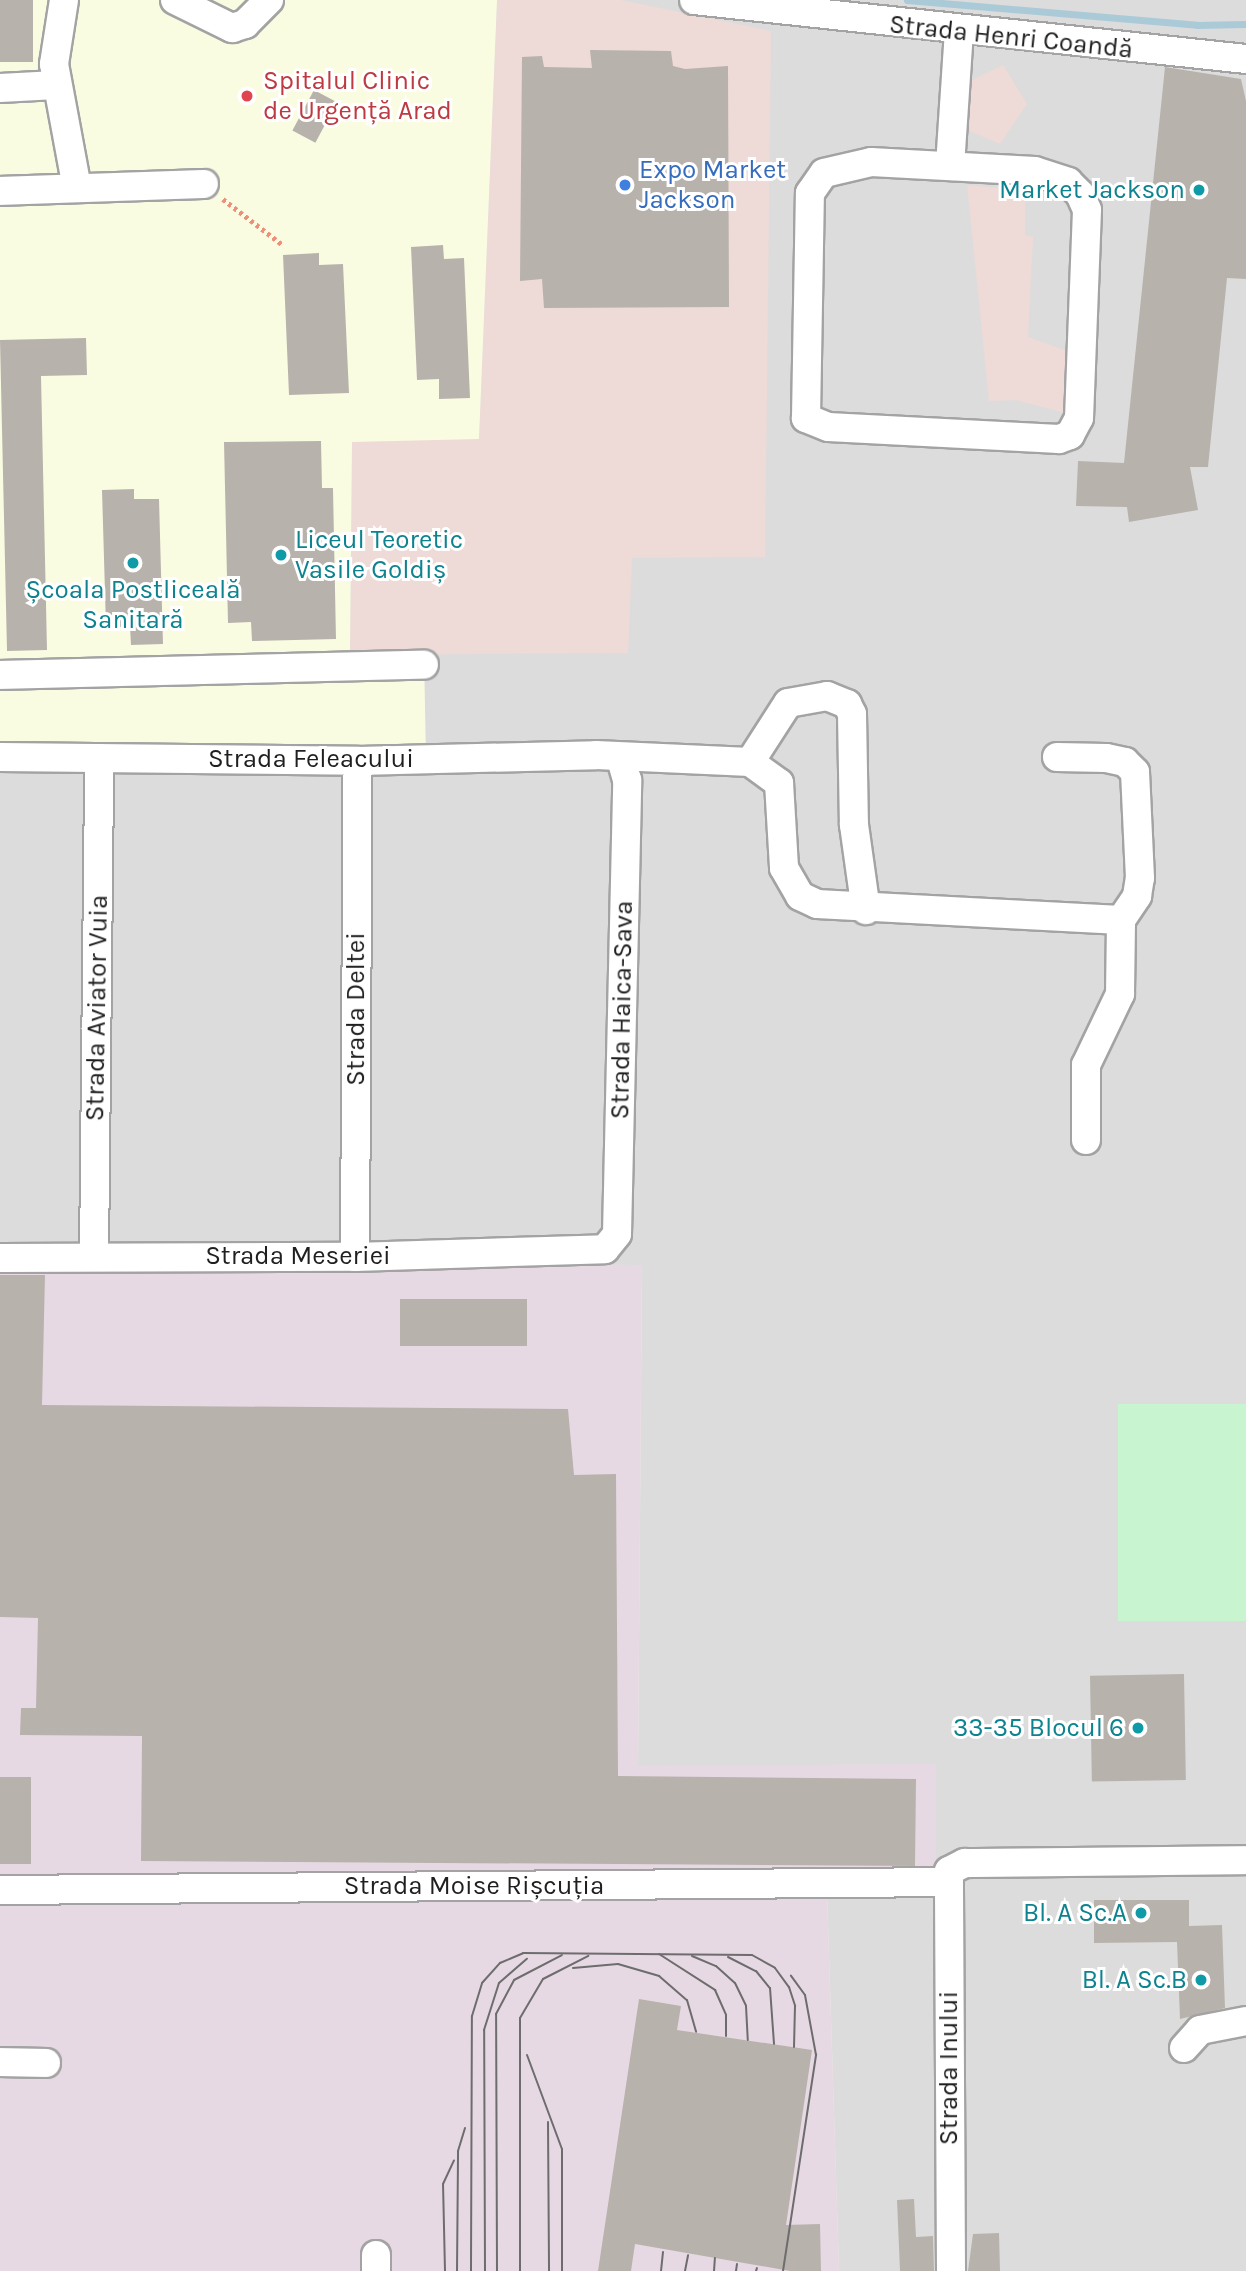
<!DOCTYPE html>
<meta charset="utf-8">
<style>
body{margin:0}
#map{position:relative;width:1246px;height:2271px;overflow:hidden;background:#efede6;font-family:Karla,sans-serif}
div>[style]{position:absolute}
.residential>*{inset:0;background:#dddcdc}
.commercial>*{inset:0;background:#eedad7}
.industrial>*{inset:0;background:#e7d9e3}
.education>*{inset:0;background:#fafce2}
.park>*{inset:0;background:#c8f4d0;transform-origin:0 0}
.stream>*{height:7px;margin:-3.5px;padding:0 3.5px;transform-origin:3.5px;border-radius:3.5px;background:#abcad8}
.building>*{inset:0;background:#b8b2ac;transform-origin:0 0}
.path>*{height:4.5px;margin-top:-2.25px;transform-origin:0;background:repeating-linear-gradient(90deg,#ec907b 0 3.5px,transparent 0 7px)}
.roads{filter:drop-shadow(2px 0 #a3a3a3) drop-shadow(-2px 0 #a3a3a3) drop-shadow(0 2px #a3a3a3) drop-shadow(0 -2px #a3a3a3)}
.minor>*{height:28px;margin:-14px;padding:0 14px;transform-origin:14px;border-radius:14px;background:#fff}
.tram>*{height:2px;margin:-1px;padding:0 1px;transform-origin:1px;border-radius:1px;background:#6d6d6d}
.dots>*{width:19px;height:19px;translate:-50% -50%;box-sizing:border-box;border:4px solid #fff;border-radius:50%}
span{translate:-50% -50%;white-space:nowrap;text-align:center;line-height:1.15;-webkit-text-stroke:6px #fff;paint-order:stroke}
.street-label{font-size:26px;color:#1f1f1f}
.health-label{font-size:26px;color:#be3a42}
.left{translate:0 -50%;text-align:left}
.shop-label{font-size:26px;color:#366cbe}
.culture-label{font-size:26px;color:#0d838f}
.right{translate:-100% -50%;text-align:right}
</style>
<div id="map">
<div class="residential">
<i style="clip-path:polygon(0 0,1246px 0,1246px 2271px,839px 2271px,827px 1892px,936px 1765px,638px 1767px,642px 1265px,0 1263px)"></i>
</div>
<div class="commercial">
<i style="clip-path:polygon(497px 0,621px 0,771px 31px,765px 557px,632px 558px,628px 653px,350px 655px,352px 442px,479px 438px)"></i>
<i style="clip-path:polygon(1003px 65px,1027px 104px,1000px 144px,970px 131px,960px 86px)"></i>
<i style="clip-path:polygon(967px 185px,1025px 190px,1025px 235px,1033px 237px,1028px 337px,1070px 352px,1065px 413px,1016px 400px,989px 401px)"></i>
</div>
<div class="industrial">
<i style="clip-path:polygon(0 1263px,642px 1265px,638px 1766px,936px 1764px,936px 1892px,827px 1892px,839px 2271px,0 2271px)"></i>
</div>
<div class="education">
<i style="clip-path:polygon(0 0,497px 0,479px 439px,352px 442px,350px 655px,424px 655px,426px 759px,0 756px)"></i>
</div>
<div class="park">
<i style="left:1246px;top:1404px;width:217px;height:128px;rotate:90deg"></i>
</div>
<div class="stream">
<i style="left:907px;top:0;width:291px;rotate:4.9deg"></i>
<i style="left:1197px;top:25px;width:49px;rotate:-1.2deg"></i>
</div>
<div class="building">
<i style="left:0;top:0;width:33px;height:62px"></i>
<i style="clip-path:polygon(590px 50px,671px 51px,673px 66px,685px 69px,728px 66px,729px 307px,544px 308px,542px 279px,520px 281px,522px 57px,542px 56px,544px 67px,592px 68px)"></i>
<i style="clip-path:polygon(1165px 67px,1241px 79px,1246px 101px,1246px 279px,1227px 278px,1208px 467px,1190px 467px,1198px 510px,1129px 522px,1127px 507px,1076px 506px,1078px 461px,1124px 463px)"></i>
<i style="left:314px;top:90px;width:26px;height:46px;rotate:28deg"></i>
<i style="clip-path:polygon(443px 245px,444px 259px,464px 258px,470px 398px,439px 399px,439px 379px,417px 380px,411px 247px)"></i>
<i style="clip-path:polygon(319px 253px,319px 265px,343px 264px,349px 393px,289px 395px,283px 255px)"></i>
<i style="clip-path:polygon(86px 338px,87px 375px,41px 376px,47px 650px,7px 651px,0 340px)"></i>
<i style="clip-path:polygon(321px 441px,322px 488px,333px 488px,336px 639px,252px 641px,251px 622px,228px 623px,224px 442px)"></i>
<i style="clip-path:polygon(134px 489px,134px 499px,159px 499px,163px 644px,131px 645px,130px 627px,106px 627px,102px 490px)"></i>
<i style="clip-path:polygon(0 1275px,45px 1275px,42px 1405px,568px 1409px,574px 1475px,616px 1474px,618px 1776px,916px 1779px,915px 1866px,141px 1861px,142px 1736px,20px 1735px,21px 1708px,36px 1708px,38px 1618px,0 1617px)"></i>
<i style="left:400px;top:1299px;width:127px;height:47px"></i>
<i style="left:1184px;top:1674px;width:106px;height:94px;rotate:89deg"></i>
<i style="left:0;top:1777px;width:31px;height:87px"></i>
<i style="clip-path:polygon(1094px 1900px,1189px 1900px,1189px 1926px,1222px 1925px,1225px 2008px,1180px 2019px,1177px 1942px,1094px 1943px)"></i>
<i style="clip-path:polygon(639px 1999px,681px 2006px,677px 2030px,812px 2050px,786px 2225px,820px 2224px,821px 2271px,790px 2271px,635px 2244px,631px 2271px,598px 2271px)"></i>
<i style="clip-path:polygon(914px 2199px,916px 2237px,933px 2236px,934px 2271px,900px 2271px,897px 2200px)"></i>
<i style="clip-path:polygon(999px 2233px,1000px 2271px,968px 2271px,973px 2234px)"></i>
</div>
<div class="path">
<i style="left:223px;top:199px;width:76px;rotate:37.5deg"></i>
</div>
<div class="roads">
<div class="minor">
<i style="left:64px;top:0;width:65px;rotate:98.9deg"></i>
<i style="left:54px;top:64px;width:126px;rotate:79.5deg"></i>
<i style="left:175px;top:0;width:64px;rotate:26.2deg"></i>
<i style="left:232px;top:28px;width:14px;rotate:-17deg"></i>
<i style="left:245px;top:24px;width:34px;rotate:-45deg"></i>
<i style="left:694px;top:0;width:555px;rotate:6.1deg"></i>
<i style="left:0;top:88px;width:56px;rotate:-3.1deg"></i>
<i style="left:871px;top:162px;width:164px;rotate:3.1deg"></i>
<i style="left:1035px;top:171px;width:35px;rotate:18deg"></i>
<i style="left:1068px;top:182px;width:17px;rotate:45deg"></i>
<i style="left:1080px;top:194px;width:17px;rotate:66deg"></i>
<i style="left:1087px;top:210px;width:208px;rotate:92.2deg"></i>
<i style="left:1079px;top:418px;width:19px;rotate:118deg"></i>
<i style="left:1070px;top:435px;width:12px;rotate:160deg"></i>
<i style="left:1059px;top:439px;width:231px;rotate:-177deg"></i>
<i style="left:828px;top:427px;width:24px;rotate:-158deg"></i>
<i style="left:806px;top:418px;width:225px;rotate:-89deg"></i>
<i style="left:810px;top:193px;width:24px;rotate:-55deg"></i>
<i style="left:824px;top:173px;width:48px;rotate:-13.2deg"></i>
<i style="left:950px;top:166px;width:135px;rotate:-86.2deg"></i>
<i style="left:0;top:191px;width:204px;rotate:-2deg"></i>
<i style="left:0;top:675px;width:424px;rotate:-1.4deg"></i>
<i style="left:0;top:757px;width:358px;rotate:0.6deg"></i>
<i style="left:358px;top:761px;width:238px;rotate:-1.4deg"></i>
<i style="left:596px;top:755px;width:154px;rotate:2.6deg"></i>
<i style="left:750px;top:762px;width:36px;rotate:36deg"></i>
<i style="left:779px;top:783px;width:85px;rotate:86.6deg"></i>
<i style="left:784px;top:868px;width:32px;rotate:60deg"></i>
<i style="left:800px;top:896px;width:19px;rotate:25deg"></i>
<i style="left:817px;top:904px;width:304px;rotate:3deg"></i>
<i style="left:1121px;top:920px;width:29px;rotate:-56deg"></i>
<i style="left:1137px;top:896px;width:18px;rotate:-81deg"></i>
<i style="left:1140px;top:878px;width:106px;rotate:-92.7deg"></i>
<i style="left:1135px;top:772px;width:14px;rotate:-135deg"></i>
<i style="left:1125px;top:762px;width:19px;rotate:-168deg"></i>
<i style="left:1106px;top:758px;width:49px;rotate:-178.8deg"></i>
<i style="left:750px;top:762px;width:70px;rotate:-57.2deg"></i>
<i style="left:788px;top:703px;width:40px;rotate:-10deg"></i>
<i style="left:827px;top:696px;width:22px;rotate:22deg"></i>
<i style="left:847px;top:704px;width:11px;rotate:63deg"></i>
<i style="left:852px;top:714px;width:111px;rotate:89deg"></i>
<i style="left:854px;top:825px;width:86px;rotate:82deg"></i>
<i style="left:1086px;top:1140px;width:75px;rotate:-90deg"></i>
<i style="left:1086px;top:1065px;width:79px;rotate:-64.4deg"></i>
<i style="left:1120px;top:994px;width:74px;rotate:-89.2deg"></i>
<i style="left:94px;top:1257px;width:499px;rotate:-89.4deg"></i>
<i style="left:355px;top:1257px;width:496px;rotate:-89.7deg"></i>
<i style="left:0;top:1258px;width:355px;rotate:-0.2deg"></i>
<i style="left:355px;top:1257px;width:250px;rotate:-1.8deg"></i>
<i style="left:605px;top:1249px;width:19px;rotate:-51deg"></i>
<i style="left:617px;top:1234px;width:454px;rotate:-88.7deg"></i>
<i style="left:627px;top:780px;width:22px;rotate:-106deg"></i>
<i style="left:0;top:1890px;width:947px;rotate:-0.48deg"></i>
<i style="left:1184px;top:2048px;width:24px;rotate:-48deg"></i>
<i style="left:1200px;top:2030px;width:47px;rotate:-11.1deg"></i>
<i style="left:0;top:2062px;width:46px;rotate:1.2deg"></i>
<i style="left:376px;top:2255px;width:16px;rotate:90deg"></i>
<i style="left:951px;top:2271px;width:400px;rotate:-90.3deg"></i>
<i style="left:949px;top:1871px;width:18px;rotate:-27deg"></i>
<i style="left:965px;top:1863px;width:281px;rotate:-0.6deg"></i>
</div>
</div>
<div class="tram">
<i style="left:659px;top:1954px;width:67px;rotate:32.7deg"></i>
<i style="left:715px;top:1990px;width:27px;rotate:66deg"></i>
<i style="left:726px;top:2015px;width:21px;rotate:90deg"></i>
<i style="left:692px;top:1956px;width:26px;rotate:23deg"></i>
<i style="left:716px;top:1966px;width:25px;rotate:42deg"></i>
<i style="left:735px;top:1983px;width:25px;rotate:64deg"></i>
<i style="left:746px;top:2006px;width:34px;rotate:87deg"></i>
<i style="left:728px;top:1957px;width:31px;rotate:27deg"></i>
<i style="left:756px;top:1971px;width:22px;rotate:51deg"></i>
<i style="left:770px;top:1988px;width:56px;rotate:85.9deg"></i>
<i style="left:573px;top:1968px;width:45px;rotate:-5.1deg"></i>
<i style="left:618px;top:1964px;width:43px;rotate:16.3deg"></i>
<i style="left:659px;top:1976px;width:37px;rotate:41deg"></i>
<i style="left:687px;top:2000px;width:33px;rotate:74deg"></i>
<i style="left:527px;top:2055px;width:100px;rotate:69.6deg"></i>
<i style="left:562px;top:2149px;width:122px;rotate:90deg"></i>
<i style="left:548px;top:2122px;width:149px;rotate:89.6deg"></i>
<i style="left:445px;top:2271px;width:87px;rotate:-91.3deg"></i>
<i style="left:443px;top:2184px;width:26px;rotate:-65deg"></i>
<i style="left:457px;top:2271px;width:120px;rotate:-89.5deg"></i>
<i style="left:458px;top:2151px;width:24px;rotate:-73deg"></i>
<i style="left:471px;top:2271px;width:255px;rotate:-89.8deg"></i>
<i style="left:472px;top:2016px;width:34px;rotate:-73deg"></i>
<i style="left:482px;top:1983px;width:27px;rotate:-48deg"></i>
<i style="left:500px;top:1963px;width:25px;rotate:-23deg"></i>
<i style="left:523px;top:1953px;width:229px;rotate:0.5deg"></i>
<i style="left:752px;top:1955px;width:26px;rotate:29deg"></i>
<i style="left:775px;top:1968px;width:24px;rotate:54deg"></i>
<i style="left:789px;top:1987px;width:20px;rotate:72deg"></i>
<i style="left:795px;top:2006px;width:41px;rotate:91.4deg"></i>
<i style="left:485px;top:2271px;width:241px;rotate:-90.2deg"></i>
<i style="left:484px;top:2030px;width:49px;rotate:-72.3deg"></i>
<i style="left:499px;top:1983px;width:37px;rotate:-41deg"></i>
<i style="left:497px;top:2271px;width:257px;rotate:-90.2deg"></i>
<i style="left:496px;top:2014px;width:38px;rotate:-62deg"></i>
<i style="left:514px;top:1980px;width:54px;rotate:-27.5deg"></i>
<i style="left:520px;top:2271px;width:253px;rotate:-90deg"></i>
<i style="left:520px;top:2018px;width:45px;rotate:-59.5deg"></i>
<i style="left:543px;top:1979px;width:51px;rotate:-27.1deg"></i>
<i style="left:661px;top:2271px;width:19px;rotate:-84deg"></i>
<i style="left:685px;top:2271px;width:16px;rotate:-79deg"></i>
<i style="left:714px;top:2271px;width:13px;rotate:-86deg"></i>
<i style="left:736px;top:2271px;width:7px;rotate:-82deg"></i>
<i style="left:756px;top:2271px;width:3px;rotate:-72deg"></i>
<i style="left:783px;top:2271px;width:219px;rotate:-81.3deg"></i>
<i style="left:816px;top:2055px;width:61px;rotate:-100.4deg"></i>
<i style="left:805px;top:1995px;width:24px;rotate:-126deg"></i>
</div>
<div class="dots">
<i style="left:247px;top:96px;background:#e0444e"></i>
<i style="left:625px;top:185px;background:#3f7fe0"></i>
<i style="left:1199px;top:190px;background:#0f9aa8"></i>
<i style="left:281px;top:555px;background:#0f9aa8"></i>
<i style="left:133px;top:563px;background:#0f9aa8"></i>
<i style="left:1138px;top:1728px;background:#0f9aa8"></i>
<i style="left:1141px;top:1913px;background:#0f9aa8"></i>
<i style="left:1201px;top:1980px;background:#0f9aa8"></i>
</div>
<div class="street-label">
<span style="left:1011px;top:37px;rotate:6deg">Strada Henri Coandă</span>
<span style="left:311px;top:759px">Strada Feleacului</span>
<span style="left:97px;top:1008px;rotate:-89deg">Strada Aviator Vuia</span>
<span style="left:356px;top:1009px;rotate:-90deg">Strada Deltei</span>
<span style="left:622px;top:1010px;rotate:-89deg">Strada Haica-Sava</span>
<span style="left:298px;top:1256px">Strada Meseriei</span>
<span style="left:474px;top:1886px">Strada Moise Rișcuția</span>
<span style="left:949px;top:2068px;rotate:-90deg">Strada Inului</span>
</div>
<div class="health-label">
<span class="left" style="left:263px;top:96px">Spitalul Clinic<br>de Urgență Arad</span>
</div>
<div class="shop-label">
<span class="left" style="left:639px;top:185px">Expo Market<br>Jackson</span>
</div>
<div class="culture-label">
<span class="right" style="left:1185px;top:190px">Market Jackson</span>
<span class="left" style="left:295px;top:555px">Liceul Teoretic<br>Vasile Goldiș</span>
<span style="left:133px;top:605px">Școala Postliceală<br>Sanitară</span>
<span class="right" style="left:1124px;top:1728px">33-35 Blocul 6</span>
<span class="right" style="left:1127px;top:1913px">Bl. A Sc.A</span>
<span class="right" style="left:1187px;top:1980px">Bl. A Sc.B</span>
</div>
</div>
